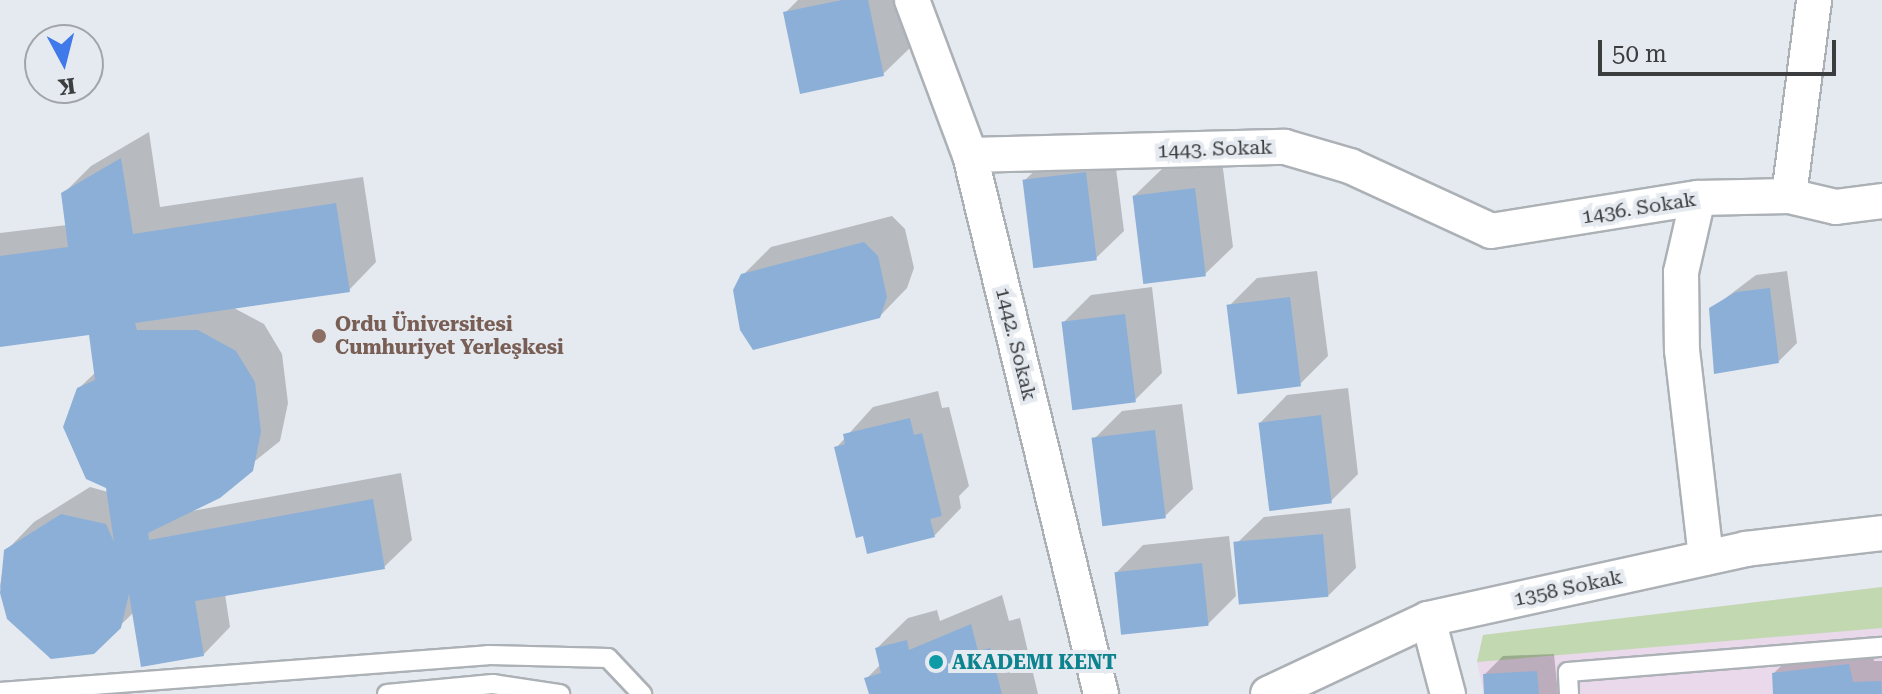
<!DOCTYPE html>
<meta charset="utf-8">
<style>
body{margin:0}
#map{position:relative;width:1882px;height:694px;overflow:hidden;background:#e5eaf0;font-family:"Roboto Serif",serif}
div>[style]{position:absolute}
.industrial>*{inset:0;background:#ead9eb}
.green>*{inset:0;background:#c2d8b1}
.shadow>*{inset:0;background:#0003}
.building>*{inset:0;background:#8cafd7;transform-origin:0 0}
.roads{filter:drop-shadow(2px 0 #acb1b6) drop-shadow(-2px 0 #acb1b6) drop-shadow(0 2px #acb1b6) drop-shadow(0 -2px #acb1b6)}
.lane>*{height:18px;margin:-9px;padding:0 9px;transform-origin:9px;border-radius:9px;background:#fff}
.street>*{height:34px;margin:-17px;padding:0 17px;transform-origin:17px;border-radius:17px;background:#fff}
.dots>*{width:22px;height:22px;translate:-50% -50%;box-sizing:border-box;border:4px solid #e5eaf0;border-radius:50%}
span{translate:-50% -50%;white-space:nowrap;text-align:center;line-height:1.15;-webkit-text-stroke:8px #e5eaf0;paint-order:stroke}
.street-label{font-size:20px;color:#3b3d3f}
.education-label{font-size:20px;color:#785e54;font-weight:700}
.left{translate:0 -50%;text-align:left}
.culture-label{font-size:20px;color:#0d838f;font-weight:700}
.north{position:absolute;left:24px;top:24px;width:80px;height:80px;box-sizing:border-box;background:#e5eaf0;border:2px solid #a1a5a9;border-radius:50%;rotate:173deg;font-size:22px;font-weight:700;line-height:32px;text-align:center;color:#3b3d3f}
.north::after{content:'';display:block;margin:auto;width:28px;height:36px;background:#4079e9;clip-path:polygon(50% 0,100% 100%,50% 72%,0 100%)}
.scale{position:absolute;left:1598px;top:40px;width:238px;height:36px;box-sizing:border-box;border:4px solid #3b3d3f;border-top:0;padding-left:10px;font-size:24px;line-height:28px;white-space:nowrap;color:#3b3d3f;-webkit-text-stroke:6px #e5eaf0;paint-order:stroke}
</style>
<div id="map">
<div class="industrial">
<i style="clip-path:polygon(1882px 587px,1882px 694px,1484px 694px,1477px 662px,1483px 635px)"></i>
</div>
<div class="green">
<i style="clip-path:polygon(1882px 587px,1882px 628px,1477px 662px,1483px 635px)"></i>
</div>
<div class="shadow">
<i style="clip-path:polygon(798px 0,901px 0,911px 47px,883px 74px,785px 13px)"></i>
<i style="clip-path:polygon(149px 132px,160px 207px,363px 177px,376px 262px,349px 290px,232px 307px,264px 324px,282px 354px,288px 403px,280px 441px,192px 511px,401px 473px,412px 540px,384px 567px,225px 594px,230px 627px,203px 655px,134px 612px,93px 652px,9px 618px,0 586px,6px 551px,34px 522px,90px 487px,108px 492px,78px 389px,96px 372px,90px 333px,0 345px,0 233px,67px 225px,63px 194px,91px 166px)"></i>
<i style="clip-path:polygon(1113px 145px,1124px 231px,1096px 258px,1025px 180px,1053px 153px)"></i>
<i style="clip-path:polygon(1222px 161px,1233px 247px,1205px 274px,1134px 196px,1162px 169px)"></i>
<i style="clip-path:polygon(892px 216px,905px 229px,914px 268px,907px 288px,879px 317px,743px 275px,771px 247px)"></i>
<i style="clip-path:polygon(1317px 271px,1328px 356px,1300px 384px,1229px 306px,1257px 278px)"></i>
<i style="clip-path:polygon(1787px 271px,1797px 343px,1779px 361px,1711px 309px,1756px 275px)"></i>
<i style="clip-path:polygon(1152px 287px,1162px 373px,1135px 400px,1064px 322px,1091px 295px)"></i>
<i style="clip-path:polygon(1348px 388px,1358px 474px,1331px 501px,1260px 423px,1287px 395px)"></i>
<i style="clip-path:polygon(938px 391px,942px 408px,949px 407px,969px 486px,959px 496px,961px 508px,934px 536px,836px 448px,873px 407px)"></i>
<i style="clip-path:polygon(1182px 404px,1193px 489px,1165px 516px,1094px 439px,1122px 411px)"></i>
<i style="clip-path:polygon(1350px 508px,1356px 568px,1329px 595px,1236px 544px,1264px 517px)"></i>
<i style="clip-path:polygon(1229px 536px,1236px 596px,1208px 624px,1116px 573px,1143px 545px)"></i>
<i style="clip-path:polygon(1002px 595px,1009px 621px,1020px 618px,1038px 694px,871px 694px,867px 678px,881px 664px,877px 648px,908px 618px,937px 610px,940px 621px)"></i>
<i style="clip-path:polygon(1871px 643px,1874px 661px,1882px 661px,1882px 694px,1775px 694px,1774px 673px,1796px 651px)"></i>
<i style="clip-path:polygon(1554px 654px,1558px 694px,1486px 694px,1485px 674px,1503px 656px)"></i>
</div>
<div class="building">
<i style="clip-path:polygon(842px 0,868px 0,884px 76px,800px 94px,783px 12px)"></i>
<i style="clip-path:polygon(121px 158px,133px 234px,336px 203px,350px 292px,135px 323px,137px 330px,198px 330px,236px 351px,255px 382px,261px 432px,253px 471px,220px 498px,148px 533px,149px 540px,373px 499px,385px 569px,195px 601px,204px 656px,141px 667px,129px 594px,121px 628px,94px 654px,51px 659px,7px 619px,0 593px,4px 550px,61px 514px,106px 524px,114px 542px,106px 488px,86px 479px,63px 427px,77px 388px,95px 380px,89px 335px,0 347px,0 256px,68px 247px,61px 193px)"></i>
<i style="left:1086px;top:172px;width:89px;height:64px;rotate:83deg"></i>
<i style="left:1195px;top:188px;width:89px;height:63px;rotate:83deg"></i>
<i style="clip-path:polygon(864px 242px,878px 256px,887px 297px,880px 318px,753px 350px,740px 330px,733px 290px,741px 274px)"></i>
<i style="clip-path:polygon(1770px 288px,1779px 363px,1714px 374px,1709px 308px,1736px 292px)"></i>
<i style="left:1290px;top:297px;width:90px;height:64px;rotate:83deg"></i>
<i style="left:1125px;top:314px;width:89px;height:64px;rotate:83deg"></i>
<i style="left:1321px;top:415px;width:89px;height:63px;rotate:83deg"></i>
<i style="clip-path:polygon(910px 418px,914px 435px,922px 433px,942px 516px,930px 519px,935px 537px,867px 554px,863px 536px,856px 538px,834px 447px,845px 444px,843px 434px)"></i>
<i style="left:1155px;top:430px;width:89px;height:64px;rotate:83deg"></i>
<i style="left:1323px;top:534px;width:63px;height:90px;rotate:85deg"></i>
<i style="left:1202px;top:563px;width:63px;height:88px;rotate:84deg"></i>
<i style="clip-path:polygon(971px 624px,978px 651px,990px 648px,1002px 694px,869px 694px,864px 678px,881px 673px,875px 648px,907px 640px,909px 650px)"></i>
<i style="clip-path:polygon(1849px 664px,1853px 682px,1881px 681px,1882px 694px,1773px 694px,1772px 673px)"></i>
<i style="clip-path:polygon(1537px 671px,1539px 694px,1484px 694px,1483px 674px)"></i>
</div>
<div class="roads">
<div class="lane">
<i style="left:0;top:692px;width:489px;rotate:-4.3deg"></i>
<i style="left:488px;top:655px;width:120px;rotate:1.4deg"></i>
<i style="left:608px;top:658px;width:50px;rotate:46.6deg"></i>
<i style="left:387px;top:694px;width:106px;rotate:-5.4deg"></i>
<i style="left:493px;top:684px;width:68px;rotate:8.5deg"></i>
<i style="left:1569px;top:694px;width:22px;rotate:-93deg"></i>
<i style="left:1568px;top:672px;width:315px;rotate:-4.6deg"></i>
</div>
<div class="street">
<i style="left:912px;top:0;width:165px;rotate:69.5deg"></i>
<i style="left:970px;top:155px;width:555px;rotate:76.34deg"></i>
<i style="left:970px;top:155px;width:315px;rotate:-1.5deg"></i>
<i style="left:1285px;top:147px;width:68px;rotate:16.3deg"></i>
<i style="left:1350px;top:166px;width:155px;rotate:24.7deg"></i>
<i style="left:1491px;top:231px;width:210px;rotate:-9.1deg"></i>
<i style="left:1698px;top:198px;width:91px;rotate:-1.3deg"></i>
<i style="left:1789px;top:196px;width:48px;rotate:13.2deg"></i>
<i style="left:1836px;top:207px;width:46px;rotate:-7.4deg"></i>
<i style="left:1789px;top:196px;width:198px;rotate:-82.7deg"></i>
<i style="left:1698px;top:198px;width:76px;rotate:102.9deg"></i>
<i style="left:1681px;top:272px;width:78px;rotate:89.3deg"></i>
<i style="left:1682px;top:350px;width:209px;rotate:83.4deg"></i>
<i style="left:1428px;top:619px;width:78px;rotate:75.1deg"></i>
<i style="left:1268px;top:694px;width:177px;rotate:-25.1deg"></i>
<i style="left:1428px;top:619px;width:326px;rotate:-12.4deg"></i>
<i style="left:1746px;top:549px;width:137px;rotate:-6.7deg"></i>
</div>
</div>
<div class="dots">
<i style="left:319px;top:336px;background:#8d6e63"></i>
<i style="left:936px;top:662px;background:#0f9aa8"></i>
</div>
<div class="street-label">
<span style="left:1215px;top:149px;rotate:-2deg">1443. Sokak</span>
<span style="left:1639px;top:208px;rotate:-9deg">1436. Sokak</span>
<span style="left:1016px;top:344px;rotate:76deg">1442. Sokak</span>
<span style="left:1568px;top:588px;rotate:-12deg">1358 Sokak</span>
</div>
<div class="education-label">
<span class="left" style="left:335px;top:336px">Ordu Üniversitesi<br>Cumhuriyet Yerleşkesi</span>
</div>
<div class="culture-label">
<span class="left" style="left:952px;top:662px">AKADEMI KENT</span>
</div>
<div class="north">K</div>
<div class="scale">50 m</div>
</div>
